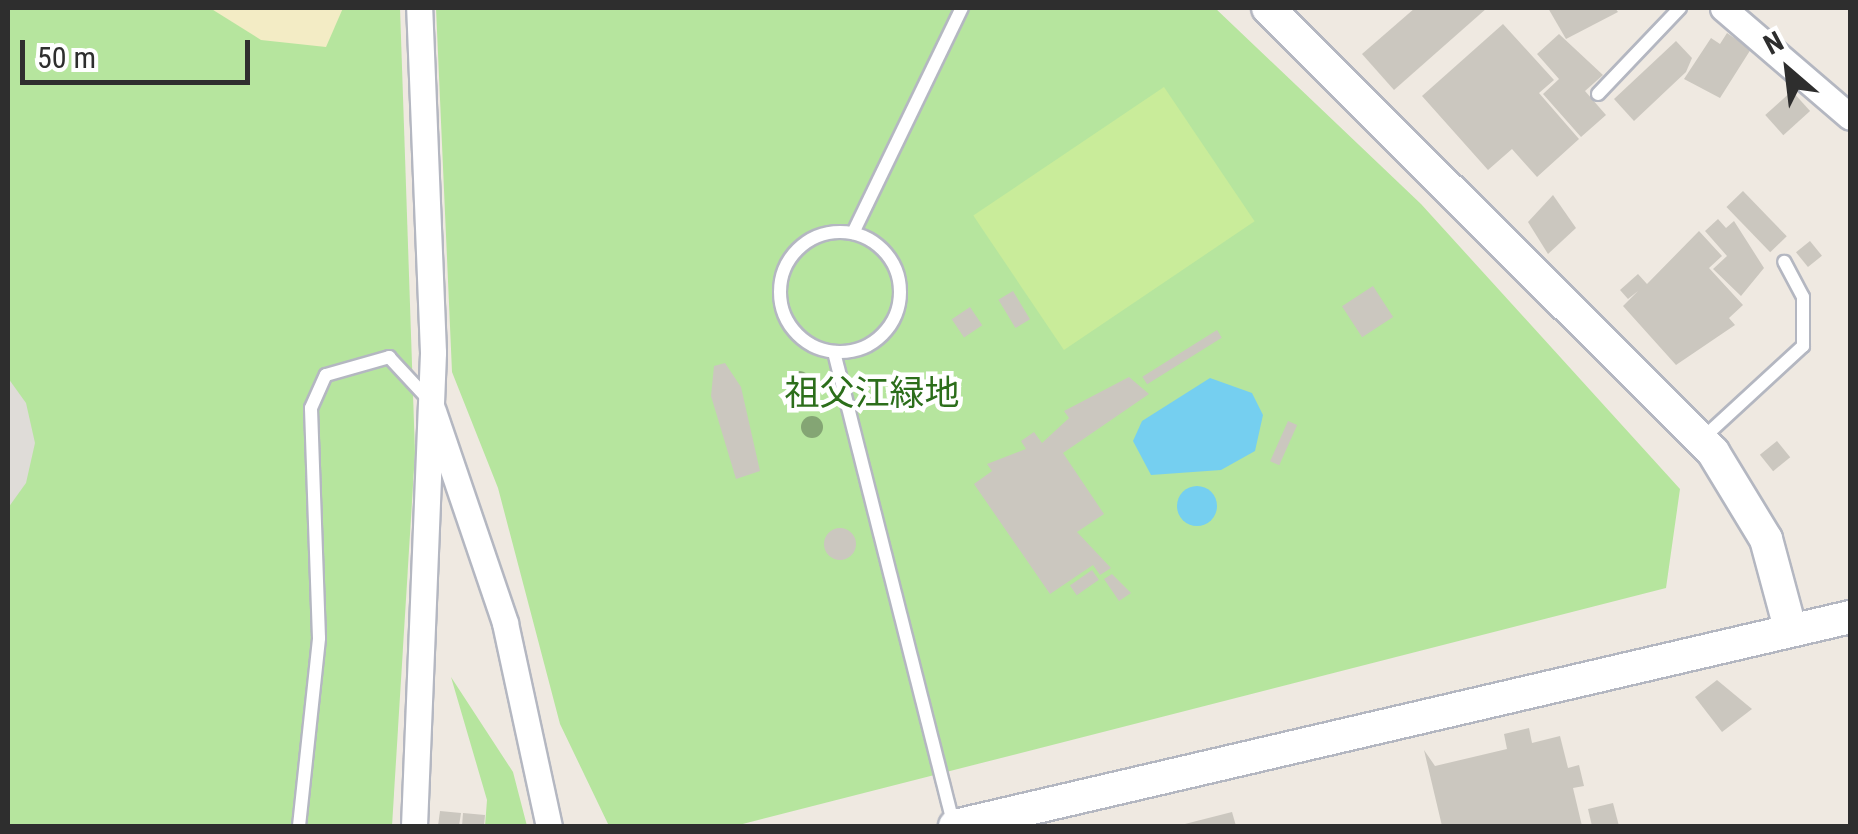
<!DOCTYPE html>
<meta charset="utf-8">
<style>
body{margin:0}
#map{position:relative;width:1858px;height:834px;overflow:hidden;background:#efe9e1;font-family:"Roboto Condensed","Noto Sans JP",sans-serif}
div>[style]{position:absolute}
.green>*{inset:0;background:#b6e59e}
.sand>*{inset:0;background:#f3ecc5}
.pitch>*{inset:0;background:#c9ec9a;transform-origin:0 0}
.plaza>*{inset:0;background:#dfdcd8}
.water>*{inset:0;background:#75cff0}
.round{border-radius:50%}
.building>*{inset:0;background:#cbc7bf;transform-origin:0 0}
.roads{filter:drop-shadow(2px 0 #b4b7c1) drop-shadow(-2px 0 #b4b7c1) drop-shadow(0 2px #b4b7c1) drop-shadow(0 -2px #b4b7c1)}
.service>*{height:12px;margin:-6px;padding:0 6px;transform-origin:6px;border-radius:6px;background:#fff}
.service>.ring{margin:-6px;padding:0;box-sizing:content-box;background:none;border:12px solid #fff;border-radius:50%}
.minor>*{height:25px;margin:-12.5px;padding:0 12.5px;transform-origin:12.5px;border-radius:12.5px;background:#fff}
.tertiary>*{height:32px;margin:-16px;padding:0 16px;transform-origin:16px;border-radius:16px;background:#fff}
.trees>*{width:22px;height:22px;margin:-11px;border-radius:50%;background:#84a574}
span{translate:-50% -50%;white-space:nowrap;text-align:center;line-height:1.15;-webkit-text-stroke:9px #fff;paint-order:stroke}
.park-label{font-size:35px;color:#2c6e1b}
.frame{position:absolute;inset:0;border:10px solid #2e2e2e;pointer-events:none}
.north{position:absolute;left:1738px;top:20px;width:100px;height:100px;-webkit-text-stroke:8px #fff;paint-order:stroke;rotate:332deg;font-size:28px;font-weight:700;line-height:40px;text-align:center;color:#2e2e2e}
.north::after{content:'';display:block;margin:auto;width:35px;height:45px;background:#2e2e2e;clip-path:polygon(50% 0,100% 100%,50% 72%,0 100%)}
.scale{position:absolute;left:20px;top:40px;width:230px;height:45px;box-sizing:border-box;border:5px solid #2e2e2e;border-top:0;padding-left:12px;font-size:30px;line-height:35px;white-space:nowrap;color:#2e2e2e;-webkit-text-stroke:8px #fff;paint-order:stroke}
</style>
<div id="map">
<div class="green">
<i style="clip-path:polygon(8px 8px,400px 8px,415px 453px,392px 826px,8px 826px)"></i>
<i style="clip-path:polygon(436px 8px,1215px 8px,1421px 204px,1680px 489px,1666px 588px,735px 826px,609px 826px,560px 724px,498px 488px,452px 372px)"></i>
<i style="clip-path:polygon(451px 677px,513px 772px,527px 826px,485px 826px,487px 800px)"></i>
</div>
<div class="sand">
<i style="clip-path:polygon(210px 8px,343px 8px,326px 47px,261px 40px)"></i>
</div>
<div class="pitch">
<i style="left:1164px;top:87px;width:162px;height:230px;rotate:56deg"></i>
</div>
<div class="plaza">
<i style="clip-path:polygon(8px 378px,26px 403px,35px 443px,26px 483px,8px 508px)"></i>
</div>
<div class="water">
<i style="clip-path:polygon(1210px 378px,1252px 393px,1263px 415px,1255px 451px,1221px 470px,1151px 475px,1133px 441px,1142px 421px)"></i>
<i class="round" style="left:1177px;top:486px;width:40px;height:40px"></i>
</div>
<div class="building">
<i style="clip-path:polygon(1415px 8px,1487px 8px,1394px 90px,1362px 54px)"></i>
<i style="clip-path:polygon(1548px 8px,1615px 8px,1618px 12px,1566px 39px)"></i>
<i style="clip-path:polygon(1503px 24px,1554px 80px,1539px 93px,1579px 139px,1537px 177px,1512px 149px,1488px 170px,1422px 96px)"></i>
<i style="clip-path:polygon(1727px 33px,1751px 49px,1720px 98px,1684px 79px,1711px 38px,1720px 44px)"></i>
<i style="clip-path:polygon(1559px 34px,1603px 75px,1585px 91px,1606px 115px,1581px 137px,1543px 94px,1559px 79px,1537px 54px)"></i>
<i style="clip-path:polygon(1676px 41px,1692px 58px,1686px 72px,1634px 121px,1614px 99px)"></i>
<i style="left:1792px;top:91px;width:27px;height:36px;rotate:48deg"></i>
<i style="left:1743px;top:191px;width:63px;height:23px;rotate:46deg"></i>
<i style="clip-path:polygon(1553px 195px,1576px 228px,1548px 254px,1528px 222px)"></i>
<i style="clip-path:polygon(1718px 219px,1726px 228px,1734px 221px,1764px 268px,1741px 296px,1713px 269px,1727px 256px,1705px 231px)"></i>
<i style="clip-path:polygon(1699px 231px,1722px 256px,1709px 268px,1743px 305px,1729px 318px,1735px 325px,1676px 365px,1623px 306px,1638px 291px,1628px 299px,1620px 290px,1638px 274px,1647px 284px)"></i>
<i style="left:1810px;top:241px;width:19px;height:18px;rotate:51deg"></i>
<i style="left:1373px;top:286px;width:37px;height:37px;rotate:57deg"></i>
<i style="left:1013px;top:291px;width:33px;height:17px;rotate:59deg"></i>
<i style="left:970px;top:307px;width:22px;height:22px;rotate:56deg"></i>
<i style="left:1217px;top:330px;width:9px;height:88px;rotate:58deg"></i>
<i style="clip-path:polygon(725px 363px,741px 387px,760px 471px,736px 479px,711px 396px,714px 366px)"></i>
<i style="clip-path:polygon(1129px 377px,1149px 394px,1063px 453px,1104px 514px,1077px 532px,1111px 568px,1100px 575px,1093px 565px,1050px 594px,974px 484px,992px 471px,987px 464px,1026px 449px,1021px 441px,1034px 432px,1042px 443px,1069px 418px,1064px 411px)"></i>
<i style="left:1288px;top:421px;width:10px;height:44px;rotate:24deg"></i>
<i style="left:1777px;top:441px;width:21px;height:22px;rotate:51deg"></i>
<i class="round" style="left:824px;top:528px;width:32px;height:32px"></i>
<i style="left:1092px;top:570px;width:12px;height:27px;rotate:55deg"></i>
<i style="clip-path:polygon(1112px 574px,1131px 593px,1119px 601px,1104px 579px)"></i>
<i style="clip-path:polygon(1717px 680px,1752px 709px,1722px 732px,1695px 697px)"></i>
<i style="clip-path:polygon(1529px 728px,1532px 743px,1560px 736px,1568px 768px,1579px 765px,1584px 786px,1573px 788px,1582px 826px,1442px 826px,1424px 750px,1435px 766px,1507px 749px,1504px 734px)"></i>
<i style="clip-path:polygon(1613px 803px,1619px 826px,1592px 826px,1588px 809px)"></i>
<i style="clip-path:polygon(440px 811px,461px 813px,459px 826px,438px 826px)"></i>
<i style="clip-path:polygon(1232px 812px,1236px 826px,1181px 826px,1181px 825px)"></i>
<i style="clip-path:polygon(463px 813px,485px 815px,484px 826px,462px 826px)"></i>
</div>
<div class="roads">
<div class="service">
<i style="left:1598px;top:94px;width:119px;rotate:-46.4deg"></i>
<i class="ring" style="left:780px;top:232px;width:108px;height:108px"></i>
<i style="left:853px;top:233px;width:250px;rotate:-64.2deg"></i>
<i style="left:834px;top:352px;width:487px;rotate:75.8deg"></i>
<i style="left:1703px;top:438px;width:136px;rotate:-42.6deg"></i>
<i style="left:1803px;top:346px;width:49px;rotate:-90deg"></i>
<i style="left:1803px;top:297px;width:40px;rotate:-118deg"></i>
<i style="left:299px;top:826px;width:189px;rotate:-83.9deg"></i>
<i style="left:319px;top:638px;width:230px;rotate:-92deg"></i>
<i style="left:311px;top:408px;width:36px;rotate:-66deg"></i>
<i style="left:326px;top:375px;width:66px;rotate:-15.9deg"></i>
<i style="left:389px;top:357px;width:57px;rotate:47.1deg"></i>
</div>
<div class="minor">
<i style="left:1723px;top:8px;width:167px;rotate:40.6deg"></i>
<i style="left:433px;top:411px;width:224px;rotate:71.2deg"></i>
<i style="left:505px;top:623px;width:208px;rotate:77.8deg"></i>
<i style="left:414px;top:826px;width:474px;rotate:-87.7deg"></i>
<i style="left:433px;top:352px;width:344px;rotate:-92.3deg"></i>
</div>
<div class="tertiary">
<i style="left:1268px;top:8px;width:629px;rotate:44.94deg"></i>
<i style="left:1713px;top:452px;width:102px;rotate:58.7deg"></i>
<i style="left:1766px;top:539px;width:92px;rotate:74.9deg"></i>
<i style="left:955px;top:826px;width:919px;rotate:-13.14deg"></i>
</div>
</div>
<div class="trees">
<i style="left:799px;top:382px"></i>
<i style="left:812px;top:427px"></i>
</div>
<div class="park-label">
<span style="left:872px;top:394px">祖父江緑地</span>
</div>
<div class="frame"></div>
<div class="north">N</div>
<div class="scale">50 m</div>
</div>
